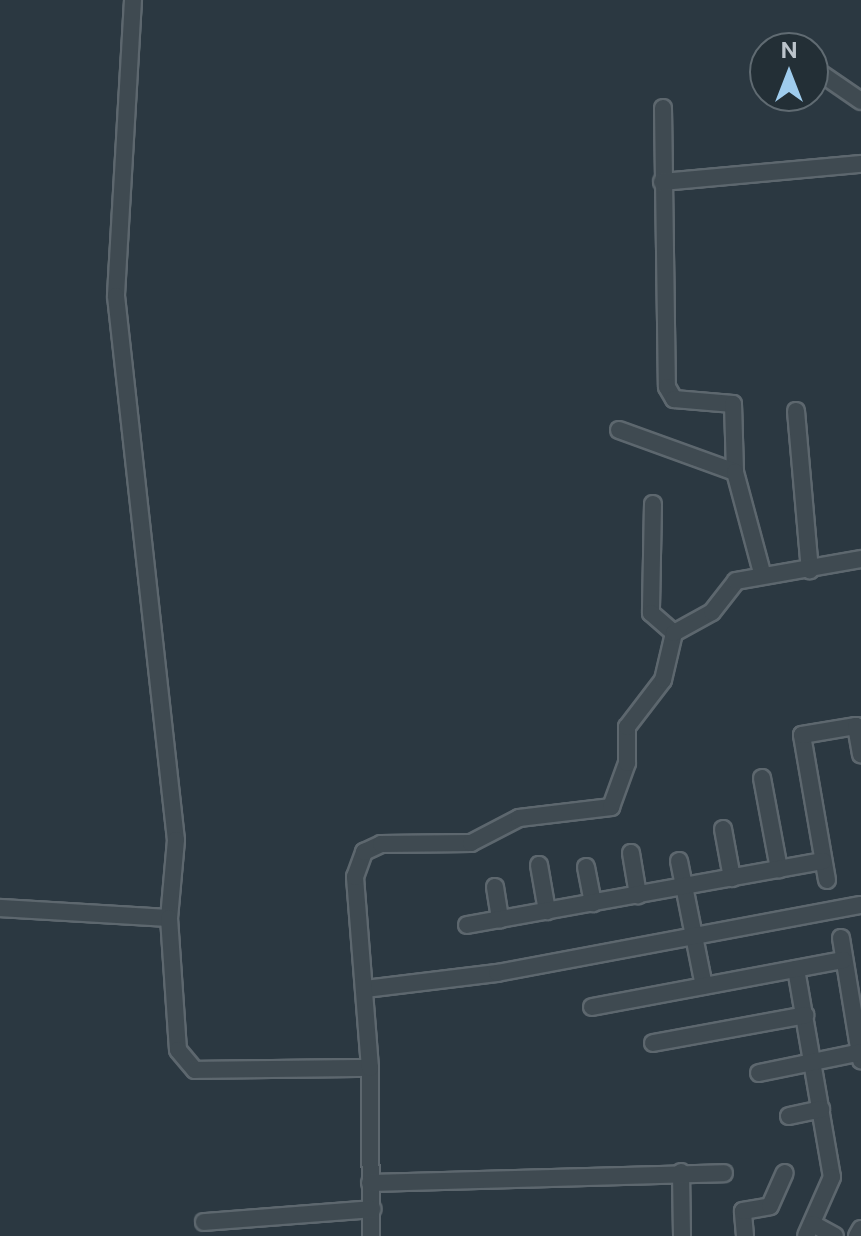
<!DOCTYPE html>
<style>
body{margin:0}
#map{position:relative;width:861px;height:1236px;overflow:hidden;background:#2b3841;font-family:"Public Sans",sans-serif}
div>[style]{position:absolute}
.roads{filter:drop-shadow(2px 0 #5d676e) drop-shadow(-2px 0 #5d676e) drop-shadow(0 2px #5d676e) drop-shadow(0 -2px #5d676e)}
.minor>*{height:16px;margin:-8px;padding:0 8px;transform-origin:8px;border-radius:8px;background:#3f4a51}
span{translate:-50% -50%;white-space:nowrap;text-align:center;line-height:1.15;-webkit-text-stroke:7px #232f36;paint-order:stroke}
.north{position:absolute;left:749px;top:32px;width:80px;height:80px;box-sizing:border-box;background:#232f36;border:2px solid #606b72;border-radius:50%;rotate:0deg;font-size:22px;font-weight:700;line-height:32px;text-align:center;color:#bcc4cb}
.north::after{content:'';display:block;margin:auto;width:28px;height:36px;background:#9fcced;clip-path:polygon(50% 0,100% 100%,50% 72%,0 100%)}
</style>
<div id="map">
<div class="roads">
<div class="minor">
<i style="left:133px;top:0;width:296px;rotate:93.3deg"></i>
<i style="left:116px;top:296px;width:547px;rotate:83.71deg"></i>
<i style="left:176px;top:840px;width:78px;rotate:95.1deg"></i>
<i style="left:813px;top:68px;width:58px;rotate:34.5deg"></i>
<i style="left:663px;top:108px;width:279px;rotate:89.2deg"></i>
<i style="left:667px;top:387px;width:14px;rotate:60deg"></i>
<i style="left:674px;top:399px;width:59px;rotate:4.8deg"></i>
<i style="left:733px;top:404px;width:68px;rotate:88.3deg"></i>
<i style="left:662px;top:182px;width:200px;rotate:-5.2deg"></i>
<i style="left:796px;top:411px;width:160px;rotate:85deg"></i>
<i style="left:619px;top:430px;width:123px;rotate:19.9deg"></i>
<i style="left:735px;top:472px;width:105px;rotate:75deg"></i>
<i style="left:653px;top:504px;width:109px;rotate:91.1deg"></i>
<i style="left:651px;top:613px;width:30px;rotate:41deg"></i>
<i style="left:762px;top:778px;width:93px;rotate:79.4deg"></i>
<i style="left:723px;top:829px;width:50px;rotate:79.6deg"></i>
<i style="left:631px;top:853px;width:43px;rotate:80.5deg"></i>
<i style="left:679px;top:861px;width:127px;rotate:78.7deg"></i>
<i style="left:539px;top:865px;width:47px;rotate:80.1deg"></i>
<i style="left:586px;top:867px;width:37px;rotate:79deg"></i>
<i style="left:827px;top:880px;width:147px;rotate:-99.8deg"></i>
<i style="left:802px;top:735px;width:55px;rotate:-9.5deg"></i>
<i style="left:856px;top:726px;width:29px;rotate:80deg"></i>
<i style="left:495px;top:887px;width:33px;rotate:81deg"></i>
<i style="left:0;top:908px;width:169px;rotate:3.4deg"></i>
<i style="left:169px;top:918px;width:132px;rotate:86.1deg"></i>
<i style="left:178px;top:1050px;width:26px;rotate:50deg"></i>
<i style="left:195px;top:1070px;width:175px;rotate:-0.7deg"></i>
<i style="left:370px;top:1068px;width:168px;rotate:89.7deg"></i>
<i style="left:467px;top:925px;width:362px;rotate:-10.2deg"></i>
<i style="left:841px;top:938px;width:124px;rotate:80.7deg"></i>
<i style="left:796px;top:969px;width:211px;rotate:80.2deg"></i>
<i style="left:832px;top:1177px;width:64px;rotate:113.8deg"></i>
<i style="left:365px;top:989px;width:133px;rotate:-6.9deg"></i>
<i style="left:497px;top:973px;width:370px;rotate:-10.6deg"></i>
<i style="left:592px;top:1007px;width:256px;rotate:-10.6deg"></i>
<i style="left:653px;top:1043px;width:155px;rotate:-10.4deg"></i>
<i style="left:370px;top:1068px;width:192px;rotate:-94.5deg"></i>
<i style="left:355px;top:877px;width:27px;rotate:-70deg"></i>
<i style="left:364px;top:852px;width:19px;rotate:-25deg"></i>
<i style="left:381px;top:844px;width:90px;rotate:-0.6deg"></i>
<i style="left:471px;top:843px;width:54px;rotate:-27.5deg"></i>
<i style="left:519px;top:818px;width:93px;rotate:-6.8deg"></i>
<i style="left:611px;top:807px;width:47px;rotate:-70deg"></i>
<i style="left:627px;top:763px;width:36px;rotate:-90deg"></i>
<i style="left:627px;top:727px;width:59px;rotate:-52.5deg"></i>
<i style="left:663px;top:680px;width:48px;rotate:-76.8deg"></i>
<i style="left:674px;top:633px;width:43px;rotate:-28.9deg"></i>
<i style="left:712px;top:612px;width:39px;rotate:-52deg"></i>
<i style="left:736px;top:581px;width:127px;rotate:-10deg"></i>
<i style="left:759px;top:1073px;width:104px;rotate:-11.6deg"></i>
<i style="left:789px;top:1116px;width:33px;rotate:-12deg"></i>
<i style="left:681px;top:1172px;width:64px;rotate:89.1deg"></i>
<i style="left:370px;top:1183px;width:354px;rotate:-1.6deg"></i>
<i style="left:204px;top:1222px;width:169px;rotate:-4.4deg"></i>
<i style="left:813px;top:1224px;width:25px;rotate:29deg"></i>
<i style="left:745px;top:1236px;width:25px;rotate:-95deg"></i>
<i style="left:743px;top:1211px;width:27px;rotate:-10deg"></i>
<i style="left:770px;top:1206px;width:36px;rotate:-66deg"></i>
<i style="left:857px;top:1236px;width:8px;rotate:-60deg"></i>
</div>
</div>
<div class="north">N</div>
</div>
